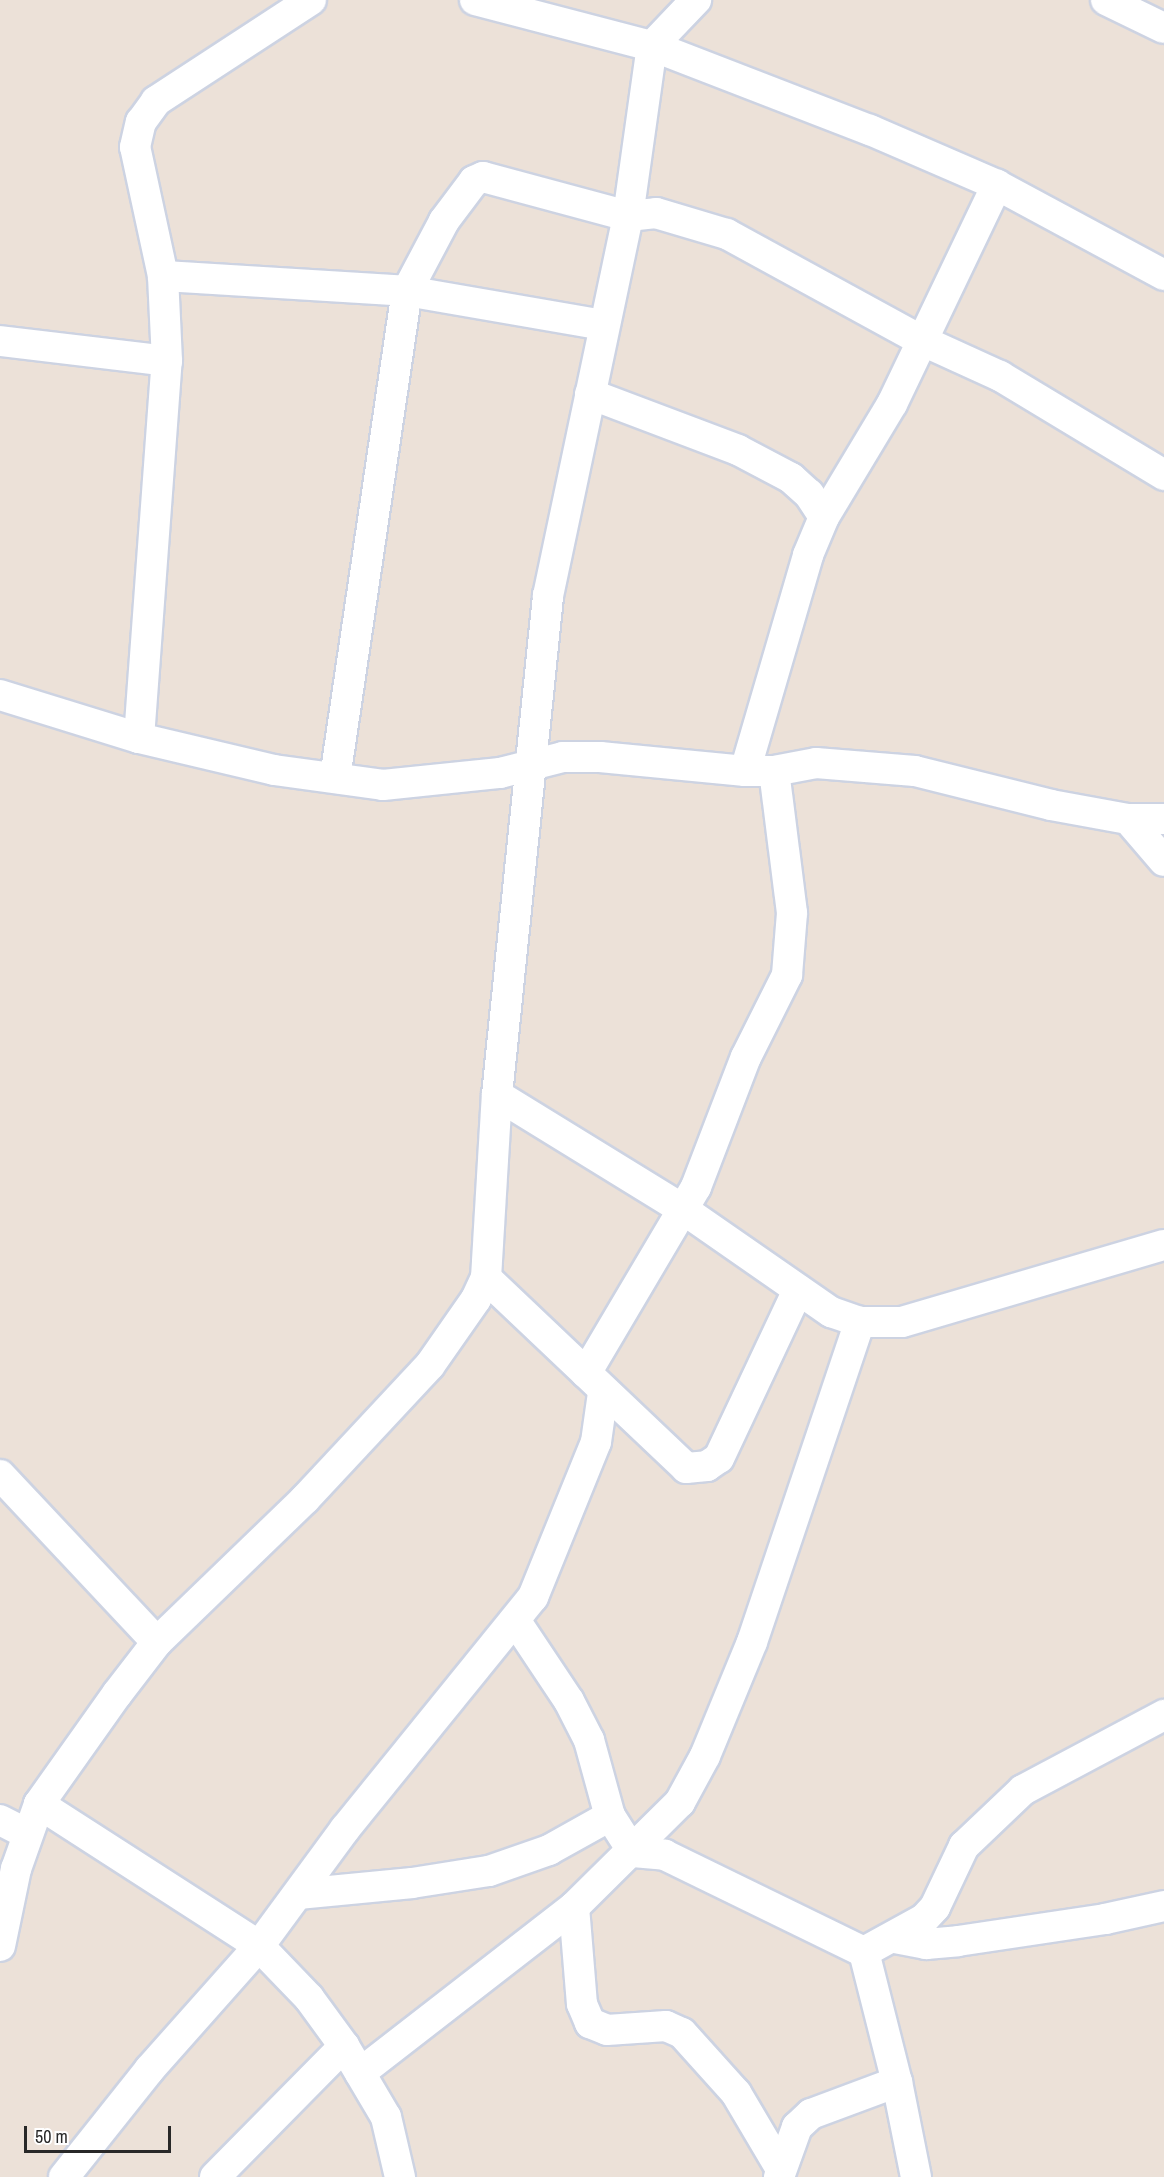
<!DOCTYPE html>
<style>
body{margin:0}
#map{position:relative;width:1164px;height:2177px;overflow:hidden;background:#ece1d8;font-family:"Archivo Narrow",sans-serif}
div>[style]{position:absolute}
.roads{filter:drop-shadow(2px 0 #cdd3e2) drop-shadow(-2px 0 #cdd3e2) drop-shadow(0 2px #cdd3e2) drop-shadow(0 -2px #cdd3e2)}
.minor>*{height:30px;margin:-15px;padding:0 15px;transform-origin:15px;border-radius:15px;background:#fff}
span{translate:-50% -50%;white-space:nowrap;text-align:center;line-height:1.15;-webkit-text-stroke:5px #fff;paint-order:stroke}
.scale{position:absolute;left:24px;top:2126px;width:147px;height:27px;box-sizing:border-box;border:3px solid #282828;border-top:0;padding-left:8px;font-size:18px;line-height:21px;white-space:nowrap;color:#282828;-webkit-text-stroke:4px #fff;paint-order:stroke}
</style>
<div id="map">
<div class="roads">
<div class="minor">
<i style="left:475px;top:0;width:183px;rotate:14.6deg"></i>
<i style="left:652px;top:46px;width:234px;rotate:21.1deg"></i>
<i style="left:870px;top:130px;width:138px;rotate:23.4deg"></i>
<i style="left:997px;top:185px;width:190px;rotate:28.3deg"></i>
<i style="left:1106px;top:0;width:64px;rotate:25.8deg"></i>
<i style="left:163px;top:276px;width:244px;rotate:3.5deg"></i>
<i style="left:407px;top:291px;width:199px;rotate:9.8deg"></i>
<i style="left:0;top:341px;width:168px;rotate:6.8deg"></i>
<i style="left:590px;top:394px;width:158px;rotate:20.7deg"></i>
<i style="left:738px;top:450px;width:60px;rotate:27.8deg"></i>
<i style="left:791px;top:478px;width:24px;rotate:42deg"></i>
<i style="left:809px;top:494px;width:27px;rotate:57deg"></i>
<i style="left:0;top:695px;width:145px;rotate:17.2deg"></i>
<i style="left:139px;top:738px;width:139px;rotate:13.3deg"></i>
<i style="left:274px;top:770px;width:110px;rotate:7.8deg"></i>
<i style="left:383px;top:785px;width:118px;rotate:-5.9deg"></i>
<i style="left:500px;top:773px;width:65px;rotate:-14.3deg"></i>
<i style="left:563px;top:757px;width:37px"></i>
<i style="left:600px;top:757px;width:146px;rotate:5.5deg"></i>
<i style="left:745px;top:771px;width:29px"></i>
<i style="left:774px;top:771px;width:43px;rotate:-10.8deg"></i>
<i style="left:816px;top:763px;width:99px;rotate:4.6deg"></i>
<i style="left:915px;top:771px;width:140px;rotate:14deg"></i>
<i style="left:1051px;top:805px;width:78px;rotate:10.3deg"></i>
<i style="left:1128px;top:819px;width:36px"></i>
<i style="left:139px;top:738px;width:378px;rotate:-85.8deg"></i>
<i style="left:167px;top:361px;width:85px;rotate:-92.7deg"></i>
<i style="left:163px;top:276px;width:132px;rotate:-102.2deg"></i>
<i style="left:135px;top:147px;width:26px;rotate:-77deg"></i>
<i style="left:141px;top:122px;width:26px;rotate:-54deg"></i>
<i style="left:156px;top:101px;width:185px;rotate:-33.1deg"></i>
<i style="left:745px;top:771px;width:225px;rotate:-73.7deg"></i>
<i style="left:808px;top:555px;width:41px;rotate:-67.2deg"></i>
<i style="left:824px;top:517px;width:132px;rotate:-59deg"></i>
<i style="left:892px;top:404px;width:243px;rotate:-64.4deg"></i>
<i style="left:335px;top:778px;width:492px;rotate:-81.6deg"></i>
<i style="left:407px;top:291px;width:79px;rotate:-62.1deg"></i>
<i style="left:444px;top:221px;width:50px;rotate:-53.1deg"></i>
<i style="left:474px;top:181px;width:10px;rotate:-24deg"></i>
<i style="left:483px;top:177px;width:150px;rotate:15.1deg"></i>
<i style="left:628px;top:216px;width:28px;rotate:-6deg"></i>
<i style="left:656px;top:213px;width:74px;rotate:16.5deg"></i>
<i style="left:727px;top:234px;width:221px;rotate:28.7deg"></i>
<i style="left:921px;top:340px;width:87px;rotate:24.5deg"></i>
<i style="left:1000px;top:376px;width:192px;rotate:31.1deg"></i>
<i style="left:1128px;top:819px;width:55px;rotate:49.4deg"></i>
<i style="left:497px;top:1095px;width:220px;rotate:31.6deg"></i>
<i style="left:684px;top:1210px;width:179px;rotate:34.8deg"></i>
<i style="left:831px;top:1312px;width:31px;rotate:19deg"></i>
<i style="left:860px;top:1322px;width:42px"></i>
<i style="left:902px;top:1322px;width:273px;rotate:-16.4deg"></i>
<i style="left:486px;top:1278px;width:276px;rotate:43.5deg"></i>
<i style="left:686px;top:1468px;width:21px;rotate:-5deg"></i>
<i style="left:707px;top:1466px;width:14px;rotate:-34deg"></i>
<i style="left:719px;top:1458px;width:186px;rotate:-64.8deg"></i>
<i style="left:586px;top:1373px;width:216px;rotate:-59.4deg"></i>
<i style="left:696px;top:1187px;width:139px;rotate:-69deg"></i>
<i style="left:746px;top:1057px;width:92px;rotate:-63.4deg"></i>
<i style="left:787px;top:975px;width:62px;rotate:-85.4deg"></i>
<i style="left:792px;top:913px;width:143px;rotate:-97.2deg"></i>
<i style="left:0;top:1475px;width:229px;rotate:46.8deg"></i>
<i style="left:515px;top:1620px;width:97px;rotate:56.3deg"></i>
<i style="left:569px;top:1701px;width:44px;rotate:62.9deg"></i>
<i style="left:589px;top:1740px;width:79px;rotate:74.6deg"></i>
<i style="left:610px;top:1816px;width:43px;rotate:57.4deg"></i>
<i style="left:633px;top:1852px;width:32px;rotate:5deg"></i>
<i style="left:665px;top:1855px;width:221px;rotate:26deg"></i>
<i style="left:864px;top:1952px;width:134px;rotate:75.8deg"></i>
<i style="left:897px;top:2082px;width:97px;rotate:78.7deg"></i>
<i style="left:39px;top:1804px;width:262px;rotate:32.8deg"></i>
<i style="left:259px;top:1946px;width:72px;rotate:46.1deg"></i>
<i style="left:309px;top:1998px;width:59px;rotate:53.9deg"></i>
<i style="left:344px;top:2046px;width:82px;rotate:59.4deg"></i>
<i style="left:386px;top:2117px;width:62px;rotate:76.9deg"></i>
<i style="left:0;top:1820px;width:31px;rotate:27deg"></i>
<i style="left:298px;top:1894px;width:115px;rotate:-5.5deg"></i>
<i style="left:412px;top:1883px;width:78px;rotate:-8.9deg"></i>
<i style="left:489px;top:1871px;width:64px;rotate:-19.3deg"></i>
<i style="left:549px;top:1850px;width:70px;rotate:-29.1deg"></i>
<i style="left:574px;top:1907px;width:97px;rotate:85.3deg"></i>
<i style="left:582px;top:2004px;width:21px;rotate:67deg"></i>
<i style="left:590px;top:2023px;width:18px;rotate:22deg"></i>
<i style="left:607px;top:2030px;width:59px;rotate:-3.9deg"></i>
<i style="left:666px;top:2026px;width:17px;rotate:24deg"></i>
<i style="left:682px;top:2033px;width:81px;rotate:48deg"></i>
<i style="left:736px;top:2093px;width:88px;rotate:59.4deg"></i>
<i style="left:895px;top:1938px;width:32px;rotate:11deg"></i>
<i style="left:926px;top:1944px;width:32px;rotate:-5deg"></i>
<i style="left:958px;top:1941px;width:149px;rotate:-8.5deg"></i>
<i style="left:1105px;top:1919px;width:60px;rotate:-12.4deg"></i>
<i style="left:0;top:1946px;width:79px;rotate:-78.3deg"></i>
<i style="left:16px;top:1869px;width:69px;rotate:-70.5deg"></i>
<i style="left:39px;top:1804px;width:135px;rotate:-54.7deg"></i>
<i style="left:117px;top:1694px;width:66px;rotate:-52.4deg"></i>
<i style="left:157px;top:1642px;width:206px;rotate:-44deg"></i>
<i style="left:305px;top:1499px;width:183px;rotate:-47deg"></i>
<i style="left:430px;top:1365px;width:80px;rotate:-55.1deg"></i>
<i style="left:476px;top:1299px;width:23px;rotate:-65deg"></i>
<i style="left:486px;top:1278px;width:183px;rotate:-86.6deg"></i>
<i style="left:497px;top:1095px;width:502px;rotate:-84.16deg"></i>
<i style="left:548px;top:596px;width:388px;rotate:-78.1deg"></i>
<i style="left:628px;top:216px;width:172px;rotate:-82deg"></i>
<i style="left:652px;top:46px;width:64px;rotate:-46.3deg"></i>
<i style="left:864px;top:1952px;width:68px;rotate:-28.8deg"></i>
<i style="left:924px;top:1919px;width:16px;rotate:-47deg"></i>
<i style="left:935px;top:1907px;width:68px;rotate:-64.6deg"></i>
<i style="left:964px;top:1846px;width:81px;rotate:-43.5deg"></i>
<i style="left:1023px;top:1790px;width:160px;rotate:-28deg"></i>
<i style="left:360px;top:2073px;width:271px;rotate:-37.8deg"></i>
<i style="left:574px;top:1907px;width:149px;rotate:-44.7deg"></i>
<i style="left:680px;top:1802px;width:52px;rotate:-61.5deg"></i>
<i style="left:705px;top:1756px;width:123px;rotate:-67.6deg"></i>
<i style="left:752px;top:1642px;width:338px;rotate:-71.4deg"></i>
<i style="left:64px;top:2177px;width:137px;rotate:-51.5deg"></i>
<i style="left:149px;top:2070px;width:166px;rotate:-48.4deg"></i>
<i style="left:259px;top:1946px;width:145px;rotate:-53.7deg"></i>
<i style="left:345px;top:1829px;width:299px;rotate:-51deg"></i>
<i style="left:533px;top:1597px;width:167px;rotate:-67.9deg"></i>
<i style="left:596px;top:1442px;width:49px;rotate:-81.9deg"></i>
<i style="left:215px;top:2177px;width:184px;rotate:-45.4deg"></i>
<i style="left:779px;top:2177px;width:53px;rotate:-70.2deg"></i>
<i style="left:797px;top:2127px;width:19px;rotate:-43deg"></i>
<i style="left:811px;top:2114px;width:92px;rotate:-20.4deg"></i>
</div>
</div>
<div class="scale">50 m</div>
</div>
